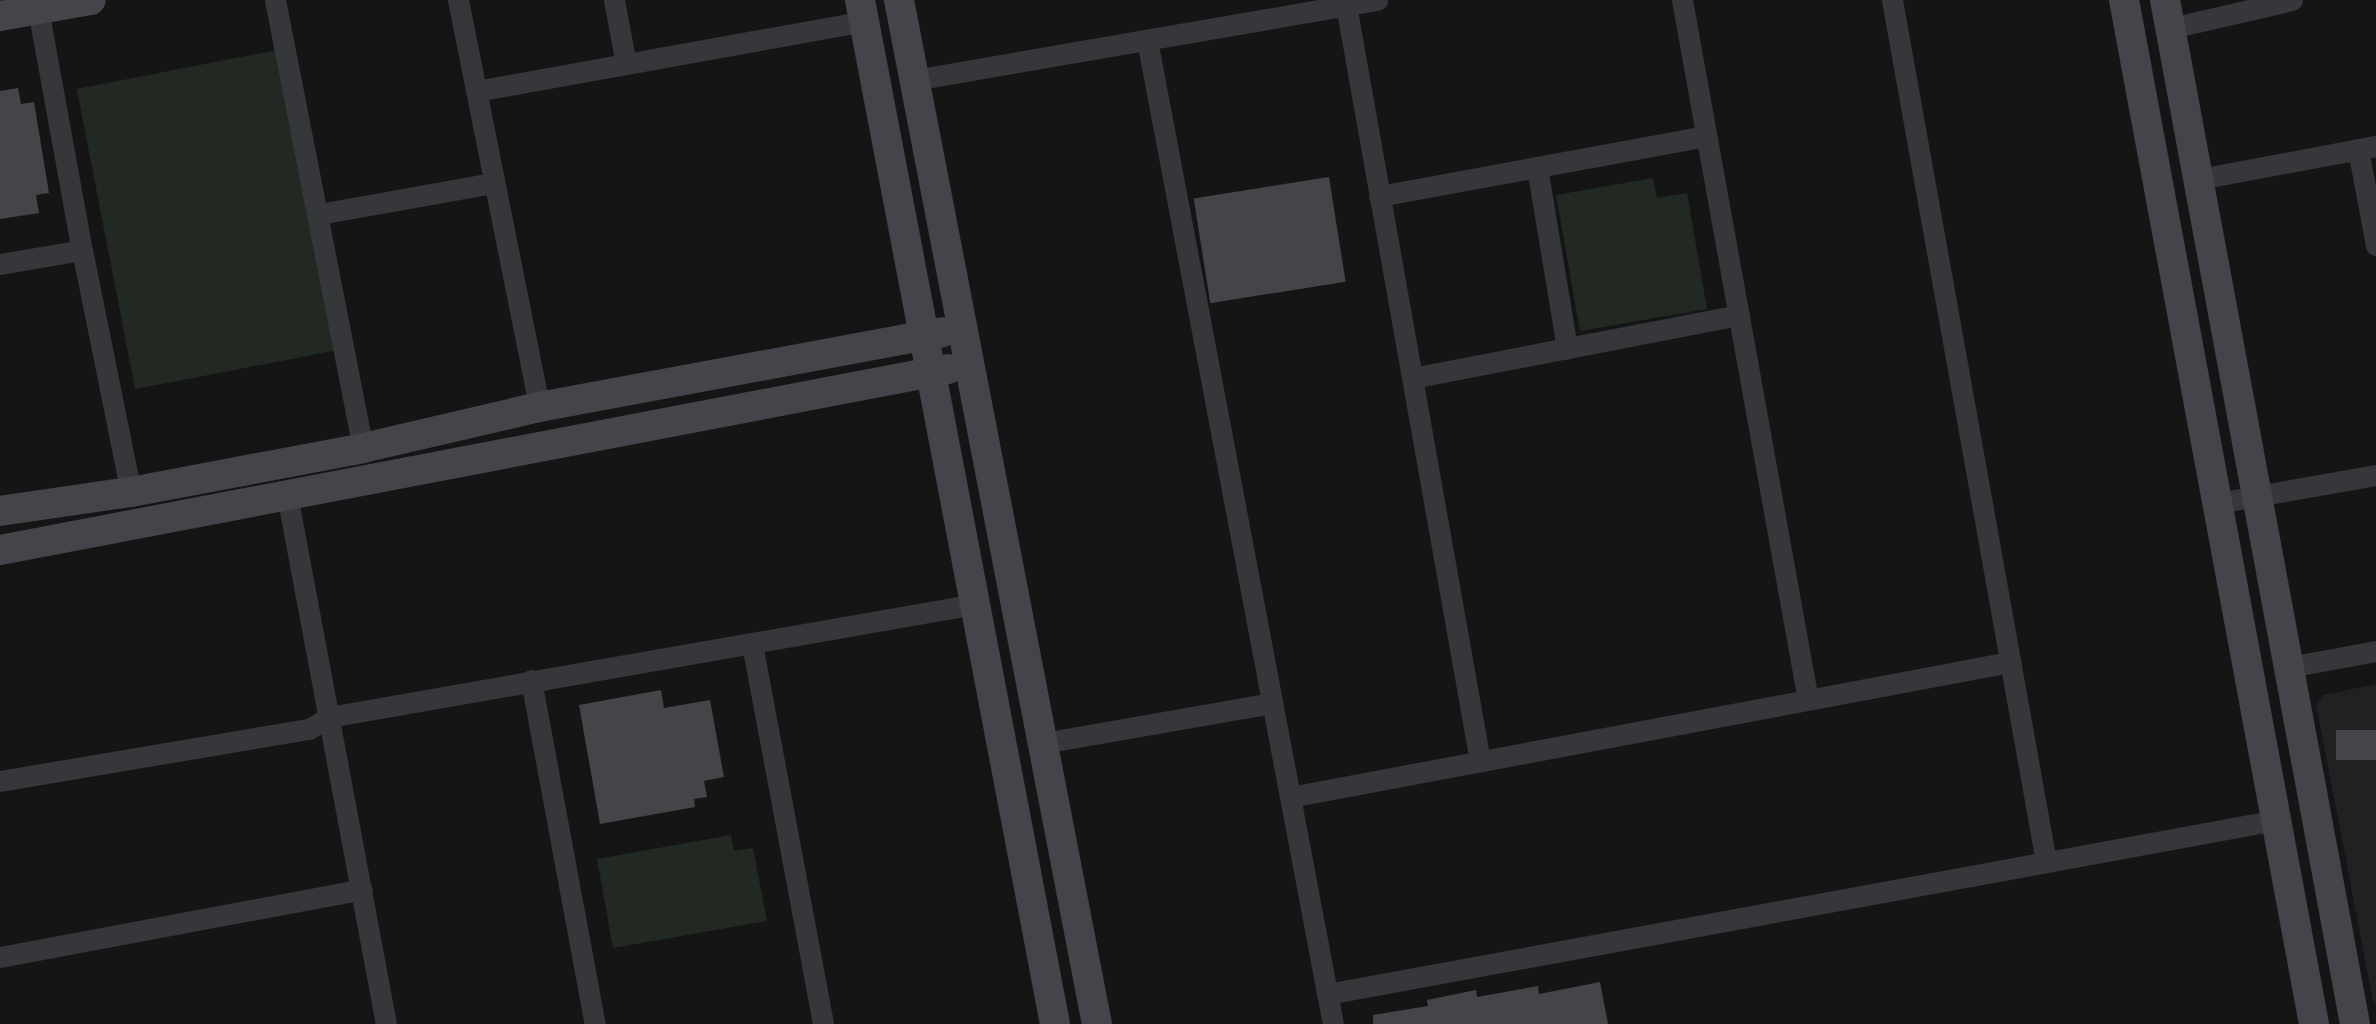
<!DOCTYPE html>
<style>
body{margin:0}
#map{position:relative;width:2376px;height:1024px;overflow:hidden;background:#151516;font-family:"Titillium Web",sans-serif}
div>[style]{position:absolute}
.built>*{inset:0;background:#212123}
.green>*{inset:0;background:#212922;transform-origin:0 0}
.building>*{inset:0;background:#444549;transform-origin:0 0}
.street>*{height:21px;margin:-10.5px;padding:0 10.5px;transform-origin:10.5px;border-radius:10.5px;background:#36373b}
.secondary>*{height:30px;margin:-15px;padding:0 15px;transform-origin:15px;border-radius:15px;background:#44454b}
span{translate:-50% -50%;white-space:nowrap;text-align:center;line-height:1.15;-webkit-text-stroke:7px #101011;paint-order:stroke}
</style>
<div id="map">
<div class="built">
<i style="clip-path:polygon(2376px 684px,2376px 1004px,2373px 1001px,2316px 704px,2323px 695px)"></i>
</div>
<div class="green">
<i style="left:277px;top:50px;width:306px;height:204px;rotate:79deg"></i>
<i style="clip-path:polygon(1653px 178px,1657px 198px,1687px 193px,1707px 309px,1580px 331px,1556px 195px)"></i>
<i style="clip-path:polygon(731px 835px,734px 851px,753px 848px,767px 921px,613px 948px,597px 859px)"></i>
</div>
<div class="building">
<i style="clip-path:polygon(18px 88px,21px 104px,34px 102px,49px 193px,36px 195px,39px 213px,0 219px,0 91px)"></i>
<i style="left:1329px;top:177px;width:106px;height:137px;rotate:81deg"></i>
<i style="clip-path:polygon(661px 690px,664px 708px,710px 700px,724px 777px,704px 781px,707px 797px,694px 799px,695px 807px,600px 824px,579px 705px)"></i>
<i style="left:2376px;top:730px;width:30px;height:40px;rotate:90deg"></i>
<i style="clip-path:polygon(1600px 982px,1608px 1024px,1373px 1024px,1373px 1015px,1428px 1006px,1427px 1000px,1476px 990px,1477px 997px,1538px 986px,1539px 994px)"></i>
</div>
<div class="street">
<i style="left:275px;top:0;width:457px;rotate:78.9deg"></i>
<i style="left:458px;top:0;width:415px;rotate:78.7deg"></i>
<i style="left:614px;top:0;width:65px;rotate:79.4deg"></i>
<i style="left:1682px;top:0;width:711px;rotate:79.8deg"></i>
<i style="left:1892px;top:0;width:876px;rotate:79.87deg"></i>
<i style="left:1346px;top:5px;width:768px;rotate:79.95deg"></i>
<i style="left:38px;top:9px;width:245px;rotate:79.7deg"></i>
<i style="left:82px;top:250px;width:247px;rotate:78.6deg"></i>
<i style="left:2171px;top:28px;width:124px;rotate:-13deg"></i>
<i style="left:1147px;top:40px;width:1001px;rotate:79.3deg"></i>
<i style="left:914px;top:80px;width:470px;rotate:-9.8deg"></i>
<i style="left:476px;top:91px;width:394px;rotate:-10.2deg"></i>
<i style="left:2358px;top:149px;width:98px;rotate:79.4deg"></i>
<i style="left:1537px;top:167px;width:184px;rotate:80.6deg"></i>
<i style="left:2199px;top:179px;width:180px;rotate:-10.6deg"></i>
<i style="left:1379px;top:196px;width:332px;rotate:-10.4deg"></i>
<i style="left:319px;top:214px;width:177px;rotate:-10.1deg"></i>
<i style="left:0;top:264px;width:83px;rotate:-9.7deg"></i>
<i style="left:1412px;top:378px;width:333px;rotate:-10.9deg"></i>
<i style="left:287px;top:495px;width:538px;rotate:79.4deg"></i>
<i style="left:2217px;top:503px;width:161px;rotate:-10deg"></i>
<i style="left:752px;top:644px;width:387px;rotate:79.4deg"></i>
<i style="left:2289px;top:667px;width:88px;rotate:-10.4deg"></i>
<i style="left:531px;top:680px;width:350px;rotate:79.5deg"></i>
<i style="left:1043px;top:743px;width:232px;rotate:-9.9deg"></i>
<i style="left:0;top:781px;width:313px;rotate:-9.6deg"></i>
<i style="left:309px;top:729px;width:23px;rotate:-31deg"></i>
<i style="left:329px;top:717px;width:656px;rotate:-9.92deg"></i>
<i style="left:1290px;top:797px;width:733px;rotate:-10.62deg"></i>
<i style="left:0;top:957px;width:368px;rotate:-10.6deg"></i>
<i style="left:1327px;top:994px;width:965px;rotate:-10.39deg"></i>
</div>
<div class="secondary">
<i style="left:860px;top:0;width:1042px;rotate:79.22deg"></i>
<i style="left:899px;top:0;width:1043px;rotate:79.06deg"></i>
<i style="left:2124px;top:0;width:1041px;rotate:79.49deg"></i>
<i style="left:2165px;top:0;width:1041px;rotate:79.49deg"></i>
<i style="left:0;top:16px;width:92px;rotate:-10deg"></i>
<i style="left:0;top:511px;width:132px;rotate:-8.3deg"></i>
<i style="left:131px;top:492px;width:236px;rotate:-10.7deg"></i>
<i style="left:363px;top:448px;width:181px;rotate:-13.1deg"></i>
<i style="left:539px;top:407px;width:410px;rotate:-10.5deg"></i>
<i style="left:0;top:550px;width:965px;rotate:-10.81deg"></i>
</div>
</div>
